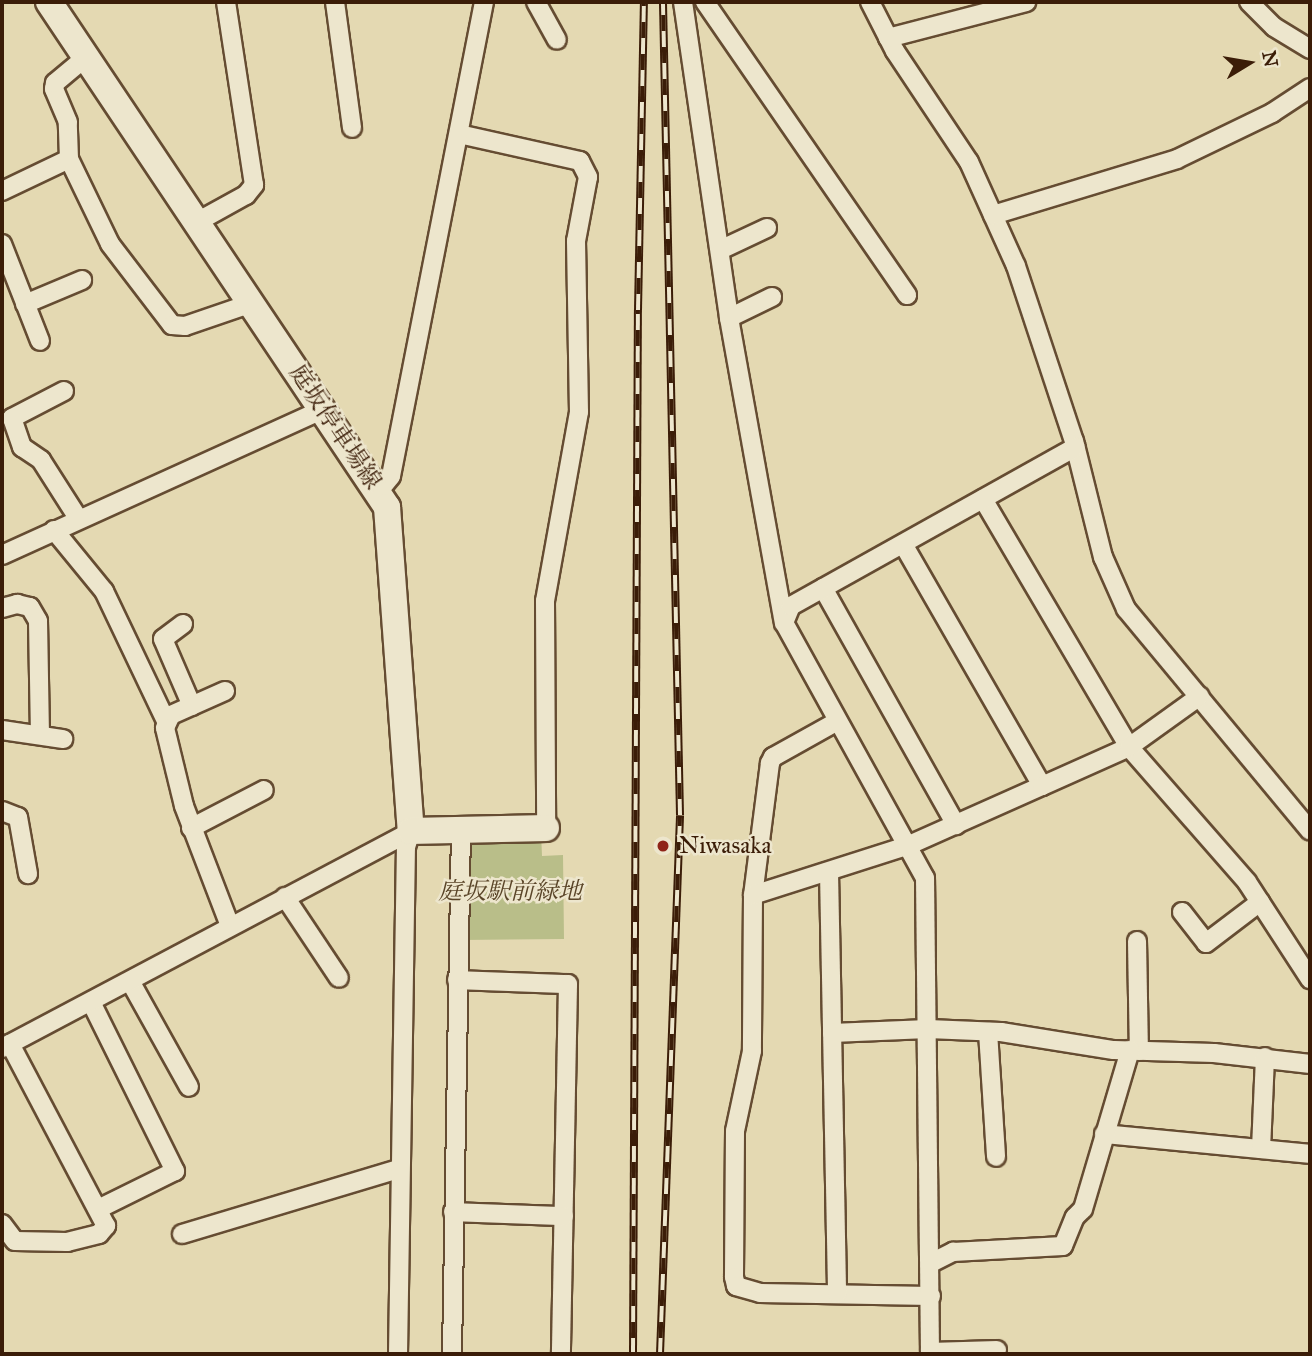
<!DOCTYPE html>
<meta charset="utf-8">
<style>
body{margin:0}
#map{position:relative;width:1312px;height:1356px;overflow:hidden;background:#e4d9b2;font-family:"IM FELL Great Primer","Noto Serif JP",serif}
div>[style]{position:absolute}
.green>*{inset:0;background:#b9be89}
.roads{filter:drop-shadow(2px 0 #654c32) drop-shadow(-2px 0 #654c32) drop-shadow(0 2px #654c32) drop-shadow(0 -2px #654c32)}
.street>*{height:18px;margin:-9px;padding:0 9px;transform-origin:9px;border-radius:9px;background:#ede6cd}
.secondary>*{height:26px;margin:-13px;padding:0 13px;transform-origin:13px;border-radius:13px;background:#ede6cd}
.rail>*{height:8px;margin-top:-4px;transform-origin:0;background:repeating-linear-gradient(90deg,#ede6cd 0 16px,#3b1d08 0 32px);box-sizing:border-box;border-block:2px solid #3b1d08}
.dots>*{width:19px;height:19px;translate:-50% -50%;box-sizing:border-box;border:4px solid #ede6cd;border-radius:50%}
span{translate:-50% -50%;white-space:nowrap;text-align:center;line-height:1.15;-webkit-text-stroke:5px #ede6cd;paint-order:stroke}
.street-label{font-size:24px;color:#3b1d08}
.poi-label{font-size:24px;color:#3b1d08}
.left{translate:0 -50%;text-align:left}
.park-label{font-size:24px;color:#5a4528;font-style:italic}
.frame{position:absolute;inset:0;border:4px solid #3b1d08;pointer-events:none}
.north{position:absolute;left:1214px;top:28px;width:70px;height:70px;-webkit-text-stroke:5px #ede6cd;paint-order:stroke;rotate:79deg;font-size:19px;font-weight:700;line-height:28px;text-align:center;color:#3b1d08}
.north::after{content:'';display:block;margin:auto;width:24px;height:32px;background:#3b1d08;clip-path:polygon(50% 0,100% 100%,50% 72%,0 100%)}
</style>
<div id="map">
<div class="green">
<i style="clip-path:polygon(541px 832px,542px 856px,563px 855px,564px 939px,462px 940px,465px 835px)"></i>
</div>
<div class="roads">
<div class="street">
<i style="left:335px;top:2px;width:127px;rotate:82.3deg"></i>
<i style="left:536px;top:2px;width:43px;rotate:61.1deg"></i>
<i style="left:683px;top:2px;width:319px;rotate:81.7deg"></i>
<i style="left:729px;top:318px;width:310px;rotate:79.8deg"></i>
<i style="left:705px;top:2px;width:356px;rotate:55.4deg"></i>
<i style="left:870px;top:2px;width:55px;rotate:63deg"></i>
<i style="left:895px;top:51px;width:133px;rotate:56.3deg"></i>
<i style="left:969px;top:162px;width:114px;rotate:65.7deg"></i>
<i style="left:1016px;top:266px;width:184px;rotate:71.7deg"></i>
<i style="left:1074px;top:441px;width:120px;rotate:76deg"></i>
<i style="left:1103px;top:557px;width:57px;rotate:66.1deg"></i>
<i style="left:1126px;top:609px;width:288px;rotate:50.3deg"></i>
<i style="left:1249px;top:2px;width:35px;rotate:45deg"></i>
<i style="left:1274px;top:27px;width:42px;rotate:31.4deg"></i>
<i style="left:888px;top:38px;width:143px;rotate:-14.6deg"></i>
<i style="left:459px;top:134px;width:124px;rotate:12.6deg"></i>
<i style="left:580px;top:161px;width:18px;rotate:63deg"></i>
<i style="left:588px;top:177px;width:65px;rotate:100.6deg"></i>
<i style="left:576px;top:241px;width:171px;rotate:89deg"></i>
<i style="left:579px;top:412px;width:192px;rotate:100.2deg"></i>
<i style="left:545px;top:601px;width:227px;rotate:89.7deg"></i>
<i style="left:69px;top:159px;width:94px;rotate:64.2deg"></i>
<i style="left:110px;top:244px;width:102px;rotate:52.6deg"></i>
<i style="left:172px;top:325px;width:13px;rotate:4deg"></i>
<i style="left:185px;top:326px;width:71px;rotate:-18.9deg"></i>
<i style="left:2px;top:191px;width:74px;rotate:-25.5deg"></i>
<i style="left:69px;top:159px;width:37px;rotate:-92deg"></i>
<i style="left:68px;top:122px;width:36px;rotate:-113deg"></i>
<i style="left:54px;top:89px;width:6px;rotate:-81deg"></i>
<i style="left:55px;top:83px;width:40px;rotate:-40deg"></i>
<i style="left:993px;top:215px;width:192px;rotate:-16.9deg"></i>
<i style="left:1177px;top:159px;width:106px;rotate:-25.8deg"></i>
<i style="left:1272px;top:113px;width:45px;rotate:-33.3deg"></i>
<i style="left:197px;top:222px;width:56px;rotate:-28.9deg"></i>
<i style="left:246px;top:195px;width:13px;rotate:-51deg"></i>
<i style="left:254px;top:185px;width:185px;rotate:-98.7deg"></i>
<i style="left:2px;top:244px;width:104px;rotate:68.6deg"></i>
<i style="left:720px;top:250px;width:52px;rotate:-25.1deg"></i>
<i style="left:25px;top:304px;width:62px;rotate:-22.8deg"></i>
<i style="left:729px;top:318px;width:48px;rotate:-26deg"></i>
<i style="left:64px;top:391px;width:59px;rotate:152.6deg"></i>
<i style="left:12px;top:418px;width:31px;rotate:71deg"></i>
<i style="left:22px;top:447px;width:23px;rotate:34deg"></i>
<i style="left:41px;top:460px;width:69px;rotate:57.5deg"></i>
<i style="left:379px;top:491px;width:19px;rotate:-51deg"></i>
<i style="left:391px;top:476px;width:483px;rotate:-78.9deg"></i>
<i style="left:983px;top:499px;width:288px;rotate:59.5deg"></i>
<i style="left:1129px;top:747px;width:179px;rotate:48.8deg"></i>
<i style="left:1247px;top:882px;width:116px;rotate:57deg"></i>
<i style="left:54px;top:530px;width:79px;rotate:50.7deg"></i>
<i style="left:104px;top:591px;width:144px;rotate:64.5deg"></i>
<i style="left:903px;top:544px;width:279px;rotate:60.1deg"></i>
<i style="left:2px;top:555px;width:354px;rotate:-24.4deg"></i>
<i style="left:823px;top:588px;width:272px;rotate:60.7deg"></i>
<i style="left:2px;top:608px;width:16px;rotate:-15deg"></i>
<i style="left:17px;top:604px;width:13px;rotate:13deg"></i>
<i style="left:30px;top:607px;width:16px;rotate:60deg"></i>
<i style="left:38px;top:621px;width:112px;rotate:89deg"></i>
<i style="left:183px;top:624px;width:25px;rotate:143deg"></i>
<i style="left:163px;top:639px;width:73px;rotate:66.6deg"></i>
<i style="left:225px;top:691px;width:59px;rotate:156deg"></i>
<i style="left:171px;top:715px;width:14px;rotate:115deg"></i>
<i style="left:165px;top:728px;width:80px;rotate:76.3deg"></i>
<i style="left:184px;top:806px;width:129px;rotate:69deg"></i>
<i style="left:836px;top:722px;width:72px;rotate:150.9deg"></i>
<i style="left:773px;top:757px;width:7px;rotate:117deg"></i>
<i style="left:770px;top:763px;width:133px;rotate:97.3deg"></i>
<i style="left:753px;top:895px;width:156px;rotate:90.4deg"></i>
<i style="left:752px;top:1051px;width:82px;rotate:102deg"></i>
<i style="left:735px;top:1131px;width:146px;rotate:90.4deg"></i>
<i style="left:734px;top:1277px;width:9px;rotate:77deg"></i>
<i style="left:736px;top:1286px;width:25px;rotate:16deg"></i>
<i style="left:760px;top:1293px;width:171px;rotate:1deg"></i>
<i style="left:2px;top:730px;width:62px;rotate:8.4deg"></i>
<i style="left:2px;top:811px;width:17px;rotate:21deg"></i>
<i style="left:18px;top:817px;width:58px;rotate:80deg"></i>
<i style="left:191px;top:828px;width:82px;rotate:-27.5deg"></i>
<i style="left:829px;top:872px;width:422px;rotate:88.9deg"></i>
<i style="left:753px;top:895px;width:162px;rotate:-17.7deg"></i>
<i style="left:907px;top:846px;width:148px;rotate:-24deg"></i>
<i style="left:1042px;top:786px;width:95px;rotate:-24.1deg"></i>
<i style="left:1129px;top:747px;width:87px;rotate:-35.7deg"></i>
<i style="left:285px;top:897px;width:97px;rotate:56.3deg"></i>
<i style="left:1182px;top:912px;width:39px;rotate:52deg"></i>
<i style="left:1206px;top:943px;width:68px;rotate:-37.2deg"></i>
<i style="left:1137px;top:941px;width:110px;rotate:89deg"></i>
<i style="left:457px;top:980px;width:111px;rotate:2.1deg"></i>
<i style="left:568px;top:984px;width:370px;rotate:91.1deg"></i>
<i style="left:130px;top:981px;width:121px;rotate:60.9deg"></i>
<i style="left:91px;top:1002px;width:189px;rotate:63.6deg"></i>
<i style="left:175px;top:1171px;width:86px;rotate:153.7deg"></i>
<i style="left:988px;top:1032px;width:125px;rotate:86.3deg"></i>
<i style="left:832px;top:1033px;width:96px;rotate:-2.4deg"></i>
<i style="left:928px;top:1029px;width:73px;rotate:2.4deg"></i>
<i style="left:1001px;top:1032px;width:114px;rotate:9.1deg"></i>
<i style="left:1114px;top:1050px;width:100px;rotate:1.7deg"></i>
<i style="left:1214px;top:1053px;width:97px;rotate:6.5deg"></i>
<i style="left:2px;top:1048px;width:463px;rotate:-27.9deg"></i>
<i style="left:1104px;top:1134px;width:207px;rotate:5.5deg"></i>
<i style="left:1261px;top:1149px;width:92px;rotate:-87.5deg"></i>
<i style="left:453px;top:1212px;width:111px;rotate:2.1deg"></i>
<i style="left:2px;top:1224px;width:21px;rotate:53deg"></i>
<i style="left:15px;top:1241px;width:52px;rotate:1.1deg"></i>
<i style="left:67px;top:1242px;width:33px;rotate:-14deg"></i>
<i style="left:99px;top:1234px;width:11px;rotate:-49deg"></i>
<i style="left:106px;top:1226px;width:206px;rotate:-117.8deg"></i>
<i style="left:182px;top:1234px;width:227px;rotate:-16.7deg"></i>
<i style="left:931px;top:1263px;width:25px;rotate:-27deg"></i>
<i style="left:953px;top:1252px;width:110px;rotate:-3.1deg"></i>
<i style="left:1063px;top:1246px;width:31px;rotate:-68deg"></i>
<i style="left:1075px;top:1217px;width:11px;rotate:-45deg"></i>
<i style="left:1083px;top:1209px;width:166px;rotate:-73.5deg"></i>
<i style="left:930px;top:1352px;width:67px;rotate:-1.7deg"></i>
<i style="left:398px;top:1354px;width:507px;rotate:-89.1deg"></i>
<i style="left:406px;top:847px;width:17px;rotate:-73deg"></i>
<i style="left:452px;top:1354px;width:524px;rotate:-89.02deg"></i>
<i style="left:930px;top:1354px;width:476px;rotate:-90.6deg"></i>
<i style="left:925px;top:878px;width:291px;rotate:-118.9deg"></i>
<i style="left:784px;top:623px;width:18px;rotate:-68deg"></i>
<i style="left:791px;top:606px;width:326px;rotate:-29.2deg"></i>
</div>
<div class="secondary">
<i style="left:49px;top:2px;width:608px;rotate:56.21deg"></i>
<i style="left:387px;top:507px;width:325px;rotate:85.8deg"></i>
<i style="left:411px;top:831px;width:135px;rotate:-1.3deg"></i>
</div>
</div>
<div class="rail">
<i style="left:633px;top:1354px;width:1044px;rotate:-89.73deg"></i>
<i style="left:638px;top:310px;width:308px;rotate:-88.9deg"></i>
<i style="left:660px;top:1354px;width:539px;rotate:-87.87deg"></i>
<i style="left:680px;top:815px;width:813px;rotate:-91.2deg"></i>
</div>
<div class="dots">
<i style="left:663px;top:846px;background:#8f2418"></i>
</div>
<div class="street-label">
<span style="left:335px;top:427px;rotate:56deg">庭坂停車場線</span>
</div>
<div class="poi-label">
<span class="left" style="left:679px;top:846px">Niwasaka</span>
</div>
<div class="park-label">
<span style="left:510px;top:892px">庭坂駅前緑地</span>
</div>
<div class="frame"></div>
<div class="north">N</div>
</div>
